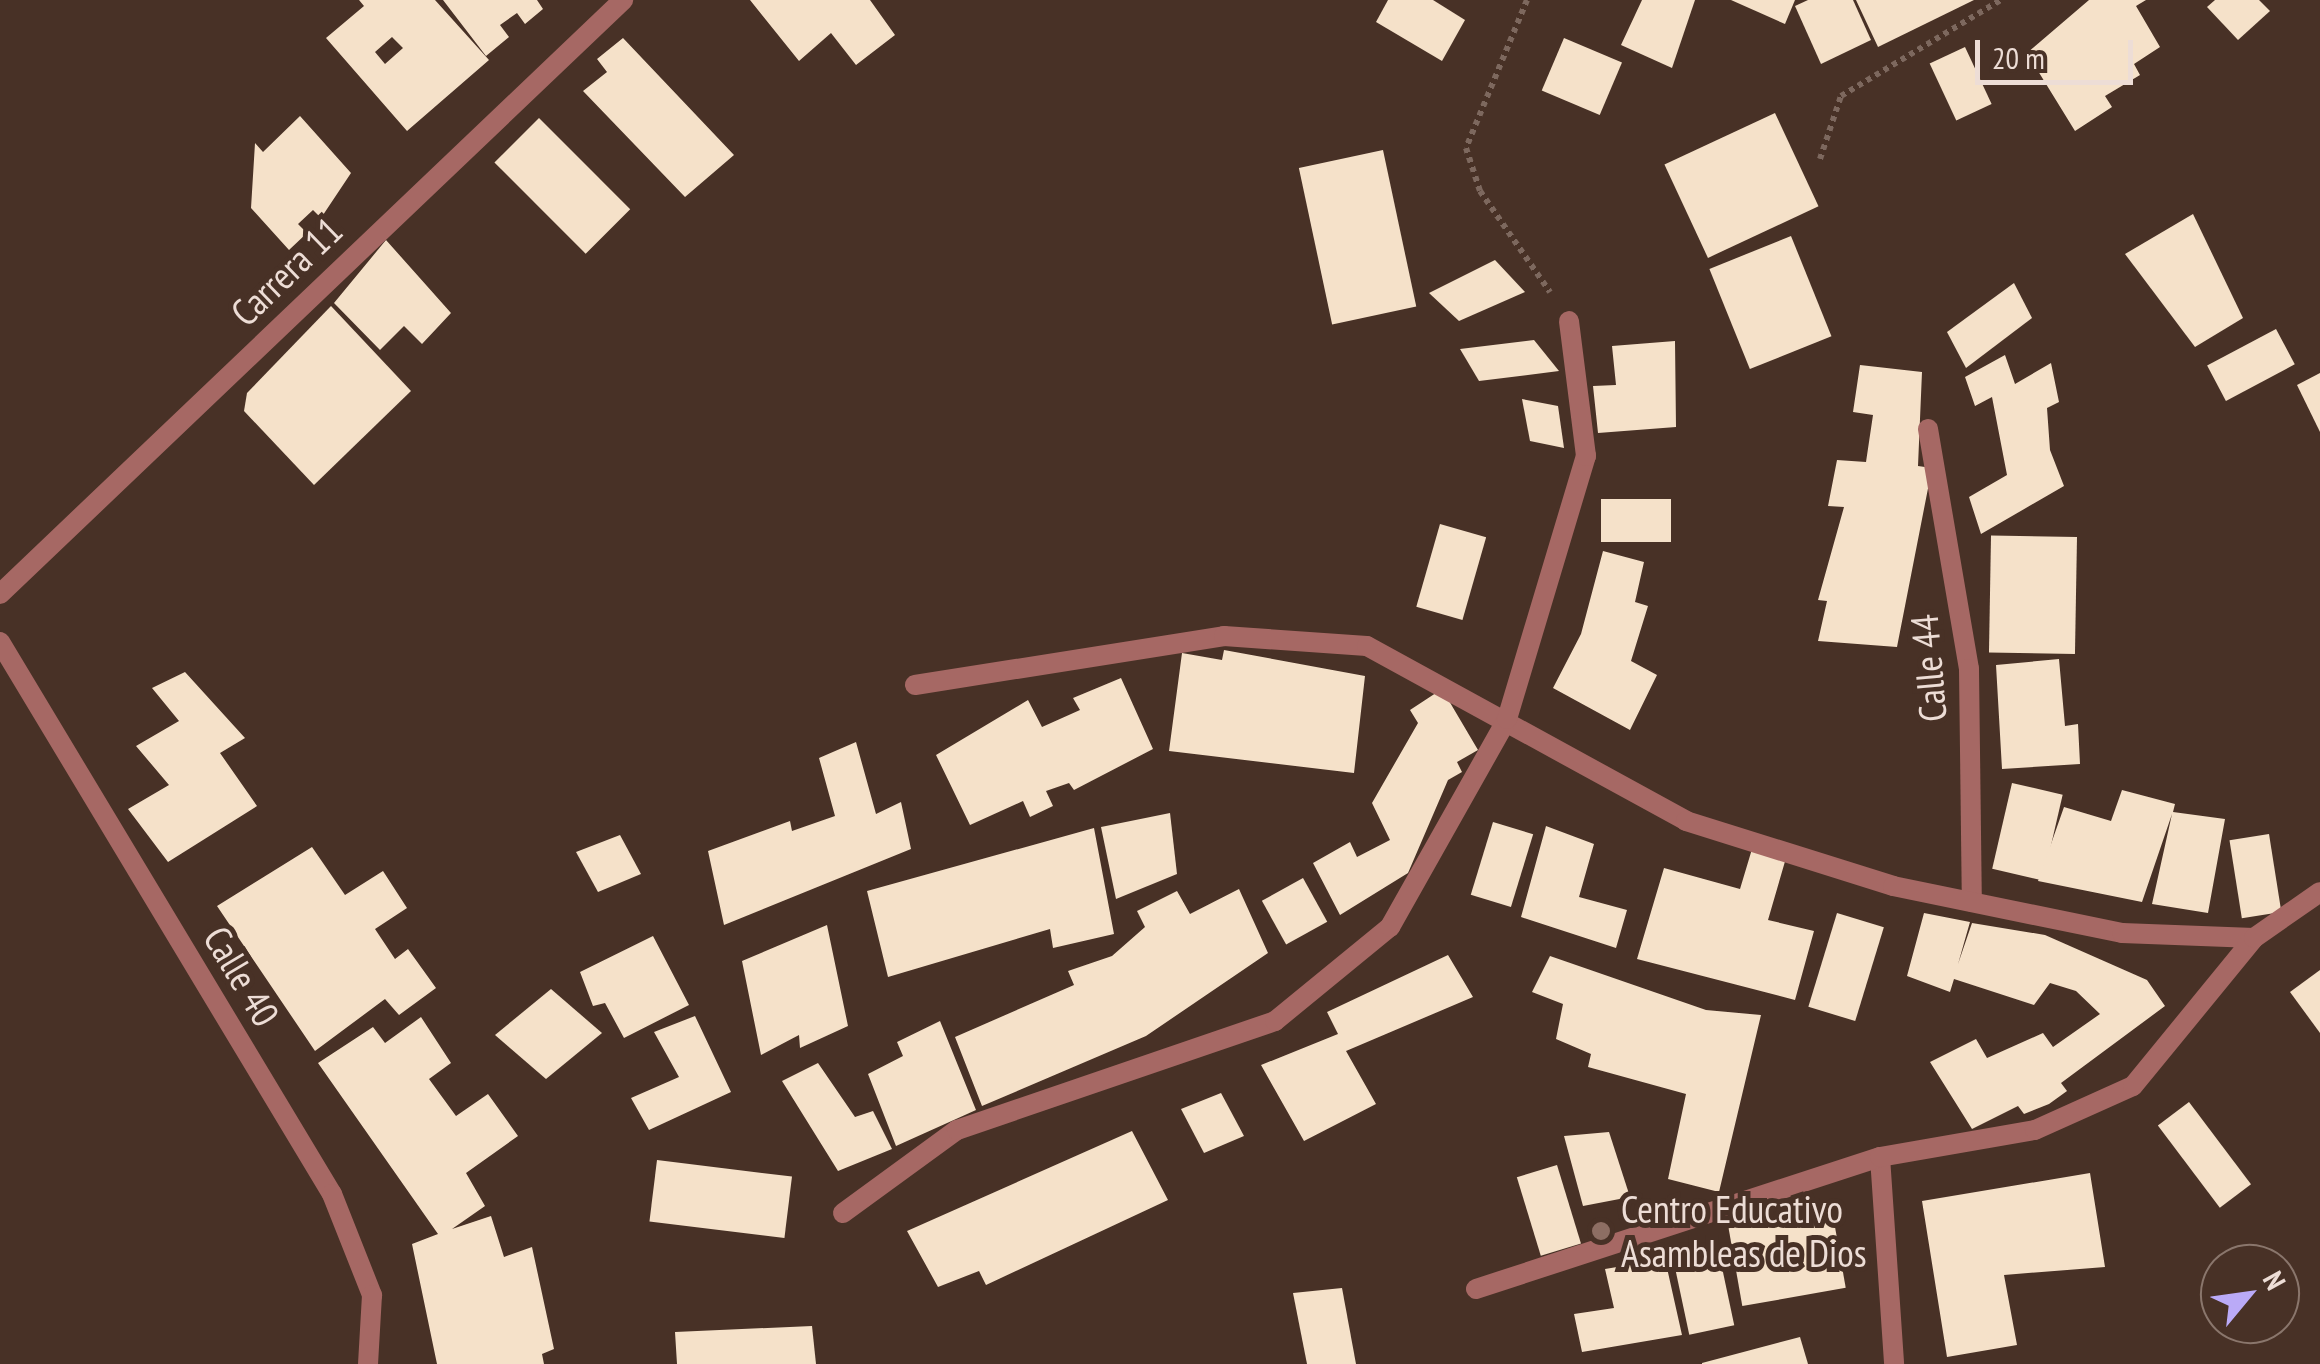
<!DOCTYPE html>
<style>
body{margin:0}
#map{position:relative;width:2320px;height:1364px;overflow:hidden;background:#483126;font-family:"PT Sans Narrow",sans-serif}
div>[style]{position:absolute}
.building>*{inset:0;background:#f5e1c9;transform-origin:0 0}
.path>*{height:6px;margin-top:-3px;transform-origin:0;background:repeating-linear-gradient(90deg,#7d685e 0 5px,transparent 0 10px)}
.street>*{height:20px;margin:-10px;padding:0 10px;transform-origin:10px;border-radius:10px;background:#a66864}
.dots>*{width:28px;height:28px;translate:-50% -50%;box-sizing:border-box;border:5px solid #483126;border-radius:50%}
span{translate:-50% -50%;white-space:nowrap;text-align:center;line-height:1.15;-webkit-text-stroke:10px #483126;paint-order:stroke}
.street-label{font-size:38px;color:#edddd6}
.poi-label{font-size:38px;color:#edddd6}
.left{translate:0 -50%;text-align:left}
.north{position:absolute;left:2200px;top:1244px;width:100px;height:100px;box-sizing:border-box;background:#483126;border:2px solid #8a766c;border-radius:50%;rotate:61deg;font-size:28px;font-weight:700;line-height:40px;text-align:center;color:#edddd6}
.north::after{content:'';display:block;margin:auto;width:35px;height:45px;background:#baaaf7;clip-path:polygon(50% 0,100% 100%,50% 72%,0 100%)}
.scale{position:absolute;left:1975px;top:40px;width:158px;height:45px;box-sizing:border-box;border:5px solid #edddd6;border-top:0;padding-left:12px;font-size:30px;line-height:35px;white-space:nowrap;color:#edddd6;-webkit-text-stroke:8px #483126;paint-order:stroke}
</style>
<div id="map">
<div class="building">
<i style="clip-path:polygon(evenodd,359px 0,435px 0,489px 60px,407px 131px,326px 38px,364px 6px,359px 0,392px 37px,403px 48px,385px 64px,375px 52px,392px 37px)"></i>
<i style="clip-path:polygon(443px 0,537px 0,543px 9px,525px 24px,517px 13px,500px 25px,509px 37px,486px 56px)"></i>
<i style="clip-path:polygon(750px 0,870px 0,895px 35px,856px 65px,831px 33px,799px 61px)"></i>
<i style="clip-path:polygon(1388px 0,1433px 0,1465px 20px,1442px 61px,1376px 22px)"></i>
<i style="clip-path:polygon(1642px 0,1695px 0,1672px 68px,1621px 45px)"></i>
<i style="clip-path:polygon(1731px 0,1795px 0,1785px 24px)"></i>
<i style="clip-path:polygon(1808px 0,1853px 0,1871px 40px,1821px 64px,1795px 6px)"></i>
<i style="clip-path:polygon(1856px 0,1974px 0,1878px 47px)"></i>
<i style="clip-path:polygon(2089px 0,2146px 0,2136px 6px,2160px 47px,2134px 64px,2140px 75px,2105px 96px,2112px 107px,2075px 131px,2027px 53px)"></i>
<i style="clip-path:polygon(2215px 0,2259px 0,2270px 11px,2238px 40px,2207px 7px)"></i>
<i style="clip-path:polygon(623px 38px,734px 155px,685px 197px,583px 91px,607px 72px,597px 59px)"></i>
<i style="left:1564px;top:38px;width:63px;height:57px;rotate:23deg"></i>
<i style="left:1965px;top:47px;width:63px;height:39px;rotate:65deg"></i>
<i style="left:1775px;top:113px;width:103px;height:122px;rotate:65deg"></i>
<i style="clip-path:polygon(300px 116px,351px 173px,321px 218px,313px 210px,298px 224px,307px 233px,289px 250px,251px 208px,255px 143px,263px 152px)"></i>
<i style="left:539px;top:118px;width:129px;height:63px;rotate:45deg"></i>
<i style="left:1383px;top:150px;width:160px;height:86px;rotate:78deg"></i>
<i style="clip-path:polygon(2193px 214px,2243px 318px,2195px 347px,2125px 254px)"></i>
<i style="left:1791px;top:236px;width:108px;height:88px;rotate:68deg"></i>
<i style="clip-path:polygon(386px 240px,451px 313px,422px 344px,404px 326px,380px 350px,334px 303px)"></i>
<i style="clip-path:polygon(1495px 260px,1525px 292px,1459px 321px,1429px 293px)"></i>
<i style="clip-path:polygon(2014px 283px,2032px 318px,1966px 368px,1947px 332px)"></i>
<i style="clip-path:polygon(331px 306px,411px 391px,314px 485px,244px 411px,247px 393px)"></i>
<i style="left:2276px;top:329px;width:40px;height:78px;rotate:62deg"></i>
<i style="clip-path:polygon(1534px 340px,1559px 371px,1479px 381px,1460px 349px)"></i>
<i style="clip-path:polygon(1675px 341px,1676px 427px,1598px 433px,1593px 386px,1616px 385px,1612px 346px)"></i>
<i style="clip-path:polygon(2005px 355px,2015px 384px,2051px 363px,2059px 402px,2047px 408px,2050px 450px,2064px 486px,1981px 534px,1969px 497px,2007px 475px,1992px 397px,1975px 406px,1965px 377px)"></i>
<i style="clip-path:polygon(1860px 365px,1922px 372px,1918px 466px,1932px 468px,1897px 647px,1818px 641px,1827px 601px,1818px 600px,1844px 507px,1828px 506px,1837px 460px,1866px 462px,1873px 415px,1853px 412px)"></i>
<i style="clip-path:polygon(2320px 373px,2320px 432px,2297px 385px)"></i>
<i style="clip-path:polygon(1522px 399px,1558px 406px,1564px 448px,1530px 441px)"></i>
<i style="left:1601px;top:499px;width:70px;height:43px"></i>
<i style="left:1440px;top:524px;width:48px;height:86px;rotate:16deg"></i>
<i style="left:2077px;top:537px;width:117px;height:86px;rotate:91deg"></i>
<i style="clip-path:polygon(1603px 551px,1644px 562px,1635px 602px,1648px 606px,1631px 661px,1657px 675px,1630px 730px,1553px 688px,1581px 634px)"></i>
<i style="clip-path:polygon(1224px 650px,1365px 676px,1354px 773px,1169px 751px,1182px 653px,1222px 660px)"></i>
<i style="clip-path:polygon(2059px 659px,2065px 726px,2078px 724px,2080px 764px,2002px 769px,1996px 665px)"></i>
<i style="clip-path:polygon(185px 672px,245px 738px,220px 753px,257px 806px,168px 862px,128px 809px,169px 785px,136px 746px,179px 721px,152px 688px)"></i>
<i style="clip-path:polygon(1121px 678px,1153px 749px,1074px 790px,1069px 783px,1046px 791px,1053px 806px,1030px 817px,1023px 801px,970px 825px,936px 755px,1028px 700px,1042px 727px,1080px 710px,1073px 698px)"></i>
<i style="clip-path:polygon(1442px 689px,1478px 750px,1457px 762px,1462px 772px,1448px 780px,1408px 873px,1340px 915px,1313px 863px,1350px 842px,1357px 857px,1390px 840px,1372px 803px,1418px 723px,1410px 710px)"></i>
<i style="clip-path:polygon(856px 742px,876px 814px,901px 802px,911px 849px,724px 925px,708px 851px,790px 821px,792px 831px,835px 816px,819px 758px)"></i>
<i style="left:2012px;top:783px;width:52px;height:88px;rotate:13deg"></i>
<i style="clip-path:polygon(2122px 790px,2175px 804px,2173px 812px,2225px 819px,2208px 913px,2152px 904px,2172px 814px,2142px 902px,2038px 881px,2064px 807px,2111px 821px)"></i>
<i style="clip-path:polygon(1170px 813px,1177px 874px,1116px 899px,1101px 827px)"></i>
<i style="left:1493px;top:822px;width:42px;height:76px;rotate:17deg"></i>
<i style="clip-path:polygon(1546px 826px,1594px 844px,1579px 897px,1627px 910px,1616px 948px,1521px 917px)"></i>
<i style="clip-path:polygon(1094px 828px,1114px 934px,1053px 948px,1050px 929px,888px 977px,867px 891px)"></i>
<i style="left:2269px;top:834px;width:79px;height:40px;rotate:81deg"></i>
<i style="clip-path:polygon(620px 835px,641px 874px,598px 892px,576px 852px)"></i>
<i style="clip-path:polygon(312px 847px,345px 895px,383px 871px,407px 908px,375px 929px,395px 959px,408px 949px,436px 988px,399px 1015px,385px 999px,315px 1051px,217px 906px)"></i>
<i style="clip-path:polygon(1752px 849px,1786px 858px,1768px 920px,1814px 931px,1795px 1000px,1637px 959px,1664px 868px,1740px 889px)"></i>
<i style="left:1303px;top:878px;width:50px;height:47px;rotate:61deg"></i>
<i style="clip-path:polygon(1239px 889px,1268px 953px,1146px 1036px,982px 1106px,955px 1037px,1074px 985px,1068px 971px,1112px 956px,1145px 927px,1137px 911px,1177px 891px,1190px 914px)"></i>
<i style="left:1837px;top:913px;width:49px;height:98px;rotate:17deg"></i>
<i style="clip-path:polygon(1924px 913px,1970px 922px,1958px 964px,1972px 923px,2045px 935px,2147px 980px,2165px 1006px,2061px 1083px,2067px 1091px,2049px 1104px,2024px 1114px,2018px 1106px,1972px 1129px,1930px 1062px,1976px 1039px,1987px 1058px,2043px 1033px,2053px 1047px,2100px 1014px,2076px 991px,2050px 983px,2034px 1005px,1954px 979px,1950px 992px,1907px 976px)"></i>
<i style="clip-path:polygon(827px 925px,848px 1026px,800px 1048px,799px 1035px,761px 1055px,742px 961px)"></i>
<i style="clip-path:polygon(653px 936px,689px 1005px,624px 1038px,605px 1003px,593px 1006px,580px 972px)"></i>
<i style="clip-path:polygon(1448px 955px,1473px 997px,1346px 1051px,1376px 1104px,1304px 1141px,1261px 1065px,1338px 1034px,1327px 1012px)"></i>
<i style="clip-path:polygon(1550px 956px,1706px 1010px,1761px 1015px,1719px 1192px,1668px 1179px,1686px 1094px,1588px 1067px,1591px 1054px,1556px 1039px,1563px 1004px,1532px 992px)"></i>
<i style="clip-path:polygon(2320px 970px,2320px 1033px,2290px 992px)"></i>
<i style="clip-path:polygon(551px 989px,602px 1033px,546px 1079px,495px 1035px)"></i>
<i style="clip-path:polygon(695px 1016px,731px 1092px,649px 1130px,631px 1098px,679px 1077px,654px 1032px)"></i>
<i style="clip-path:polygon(421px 1017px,451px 1063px,429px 1079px,456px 1116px,488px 1094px,518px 1136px,466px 1173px,485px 1206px,452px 1229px,491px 1216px,504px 1257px,532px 1247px,554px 1349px,542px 1354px,544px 1364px,437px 1364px,412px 1244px,438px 1234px,318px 1063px,373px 1027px,385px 1043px)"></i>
<i style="clip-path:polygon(940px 1021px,976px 1110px,896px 1146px,868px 1074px,903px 1056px,897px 1042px)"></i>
<i style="clip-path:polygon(818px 1063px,855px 1117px,873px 1111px,892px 1149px,838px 1171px,782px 1081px)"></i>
<i style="clip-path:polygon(1221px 1093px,1244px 1136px,1204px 1153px,1181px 1109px)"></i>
<i style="left:2189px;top:1102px;width:103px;height:39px;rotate:53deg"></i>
<i style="clip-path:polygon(1132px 1131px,1168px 1200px,986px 1285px,979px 1271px,938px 1287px,907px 1231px)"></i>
<i style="clip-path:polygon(1609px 1132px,1630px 1197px,1583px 1206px,1564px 1136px)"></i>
<i style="left:657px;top:1160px;width:136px;height:62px;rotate:7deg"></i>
<i style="left:1557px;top:1165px;width:82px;height:42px;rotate:73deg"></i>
<i style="clip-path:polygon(2090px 1173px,2105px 1267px,2004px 1275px,2017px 1345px,1947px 1357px,1922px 1201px)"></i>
<i style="left:1832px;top:1210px;width:79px;height:105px;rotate:80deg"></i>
<i style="left:1717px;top:1244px;width:83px;height:46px;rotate:78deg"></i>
<i style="clip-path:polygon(1665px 1259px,1682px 1335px,1582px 1352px,1574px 1314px,1614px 1308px,1605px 1269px)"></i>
<i style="clip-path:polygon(1342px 1288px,1356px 1364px,1307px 1364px,1293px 1293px)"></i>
<i style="clip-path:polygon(812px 1326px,816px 1364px,677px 1364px,675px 1332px)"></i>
<i style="clip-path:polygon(1800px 1337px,1808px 1364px,1702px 1364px,1702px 1363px)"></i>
</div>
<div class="path">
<i style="left:1527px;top:0;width:160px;rotate:112.4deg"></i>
<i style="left:1466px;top:148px;width:45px;rotate:72deg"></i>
<i style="left:1480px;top:191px;width:123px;rotate:55.3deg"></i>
<i style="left:1820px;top:159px;width:66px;rotate:-71.6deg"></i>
<i style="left:1841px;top:96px;width:187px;rotate:-31deg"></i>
</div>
<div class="street">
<i style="left:1928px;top:429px;width:243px;rotate:80.3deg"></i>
<i style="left:1969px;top:669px;width:233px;rotate:89.3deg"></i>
<i style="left:0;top:594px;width:861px;rotate:-43.63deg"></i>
<i style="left:0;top:642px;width:644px;rotate:58.98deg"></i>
<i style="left:332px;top:1194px;width:109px;rotate:68.4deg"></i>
<i style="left:372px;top:1295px;width:69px;rotate:93.3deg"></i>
<i style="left:915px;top:685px;width:313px;rotate:-9deg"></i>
<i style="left:1224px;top:636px;width:143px;rotate:4deg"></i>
<i style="left:1367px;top:646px;width:364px;rotate:28.7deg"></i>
<i style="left:1686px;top:821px;width:217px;rotate:17.4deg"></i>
<i style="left:1893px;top:886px;width:234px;rotate:11.6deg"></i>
<i style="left:2122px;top:933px;width:132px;rotate:2.2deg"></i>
<i style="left:1880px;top:1157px;width:207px;rotate:86.1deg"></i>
<i style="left:843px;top:1213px;width:141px;rotate:-36.1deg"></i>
<i style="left:957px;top:1130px;width:336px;rotate:-18.9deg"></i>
<i style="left:1275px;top:1021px;width:149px;rotate:-39.3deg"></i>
<i style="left:1390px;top:927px;width:239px;rotate:-60.6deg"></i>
<i style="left:1507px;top:719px;width:275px;rotate:-73.3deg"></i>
<i style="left:1586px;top:456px;width:136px;rotate:-97.2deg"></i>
<i style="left:1476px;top:1289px;width:425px;rotate:-18.1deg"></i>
<i style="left:1880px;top:1157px;width:157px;rotate:-9.9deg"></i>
<i style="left:2035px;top:1130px;width:107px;rotate:-24.2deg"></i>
<i style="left:2133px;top:1086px;width:191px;rotate:-50.7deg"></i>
<i style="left:2254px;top:938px;width:80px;rotate:-34.9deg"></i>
</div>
<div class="dots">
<i style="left:1601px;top:1231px;background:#8d6e63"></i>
</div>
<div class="street-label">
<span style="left:286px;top:271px;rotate:-44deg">Carrera 11</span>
<span style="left:1928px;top:668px;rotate:-95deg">Calle 44</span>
<span style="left:242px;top:976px;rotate:59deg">Calle 40</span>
</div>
<div class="poi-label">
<span class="left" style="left:1621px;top:1231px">Centro Educativo<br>Asambleas de Dios</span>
</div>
<div class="north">N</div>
<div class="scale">20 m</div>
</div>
